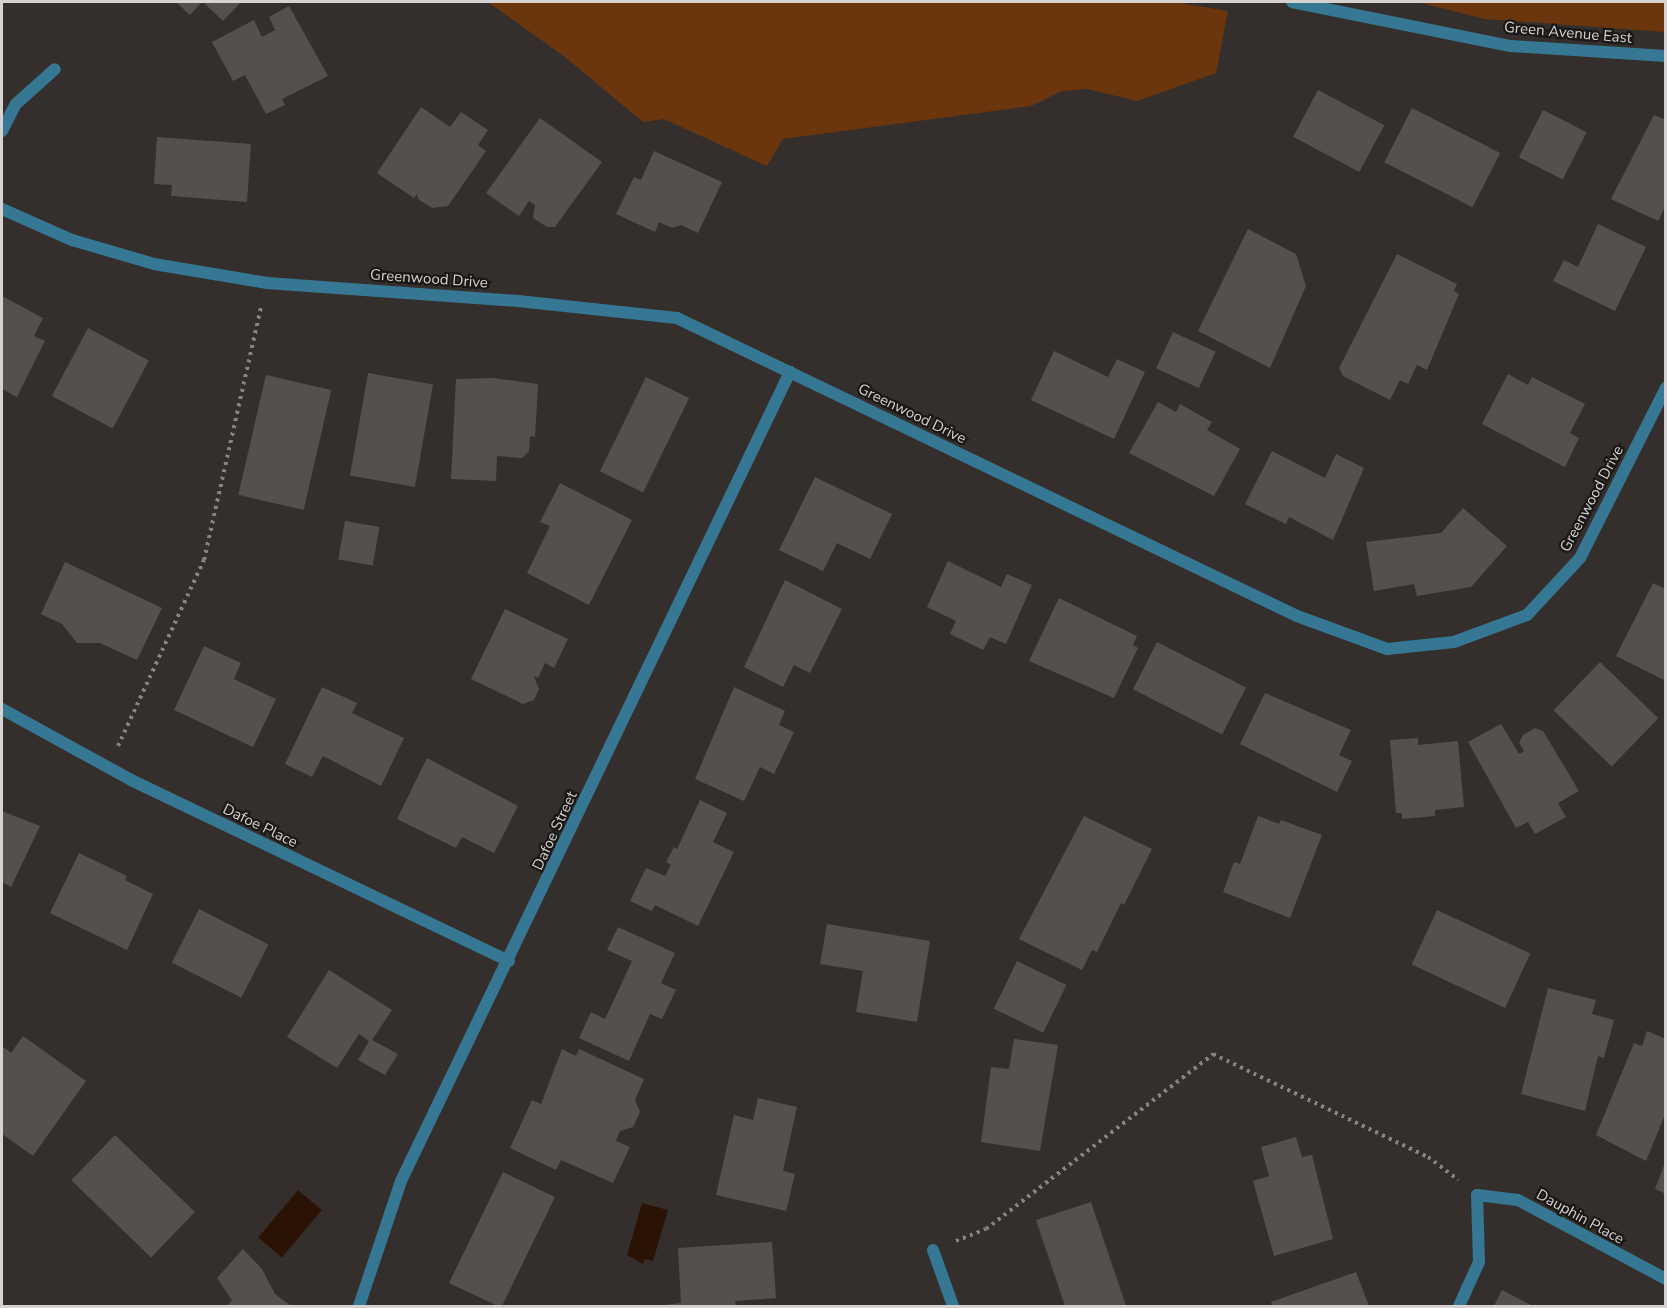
<!DOCTYPE html>
<style>
body{margin:0}
#map{position:relative;width:1667px;height:1308px;overflow:hidden;background:#342f2d;font-family:"Nunito Sans",sans-serif}
div>[style]{position:absolute}
.green>*{inset:0;background:#6b360e}
.water>*{inset:0;background:#2a1304;transform-origin:0 0}
.building>*{inset:0;background:#55504d;transform-origin:0 0}
.path>*{height:4px;margin-top:-2px;transform-origin:0;background:repeating-linear-gradient(90deg,#888483 0 3px,transparent 0 7.5px)}
.lane>*{height:12px;margin:-6px;padding:0 6px;transform-origin:6px;border-radius:6px;background:#367893}
.street>*{height:12px;margin:-6px;padding:0 6px;transform-origin:6px;border-radius:6px;background:#367893}
span{translate:-50% -50%;white-space:nowrap;text-align:center;line-height:1.15;-webkit-text-stroke:4.5px #1a1816;paint-order:stroke}
.street-label{font-size:15px;color:#d5d2d1}
.frame{position:absolute;inset:0;border:3px solid #d5d2d1;pointer-events:none}
</style>
<div id="map">
<div class="green">
<i style="clip-path:polygon(488px 2px,1173px 2px,1228px 11px,1216px 73px,1137px 101px,1087px 89px,1062px 91px,1031px 106px,783px 139px,767px 166px,664px 119px,643px 122px,565px 57px)"></i>
<i style="clip-path:polygon(1417px 2px,1665px 2px,1665px 32px,1485px 19px)"></i>
</div>
<div class="water">
<i style="left:298px;top:1190px;width:31px;height:62px;rotate:40deg"></i>
<i style="clip-path:polygon(642px 1203px,668px 1210px,653px 1261px,645px 1259px,643px 1264px,627px 1255px)"></i>
</div>
<div class="building">
<i style="clip-path:polygon(176px 2px,202px 2px,190px 15px)"></i>
<i style="clip-path:polygon(203px 2px,241px 2px,223px 21px)"></i>
<i style="clip-path:polygon(289px 6px,328px 76px,282px 99px,285px 105px,266px 114px,245px 75px,233px 81px,212px 42px,254px 20px,262px 37px,275px 30px,269px 17px)"></i>
<i style="left:1318px;top:90px;width:75px;height:53px;rotate:28deg"></i>
<i style="clip-path:polygon(421px 107px,450px 127px,461px 112px,488px 130px,478px 145px,486px 151px,448px 206px,432px 208px,418px 199px,417px 194px,414px 198px,377px 173px)"></i>
<i style="left:1412px;top:108px;width:99px;height:61px;rotate:27deg"></i>
<i style="left:1543px;top:110px;width:49px;height:53px;rotate:27deg"></i>
<i style="clip-path:polygon(1654px 115px,1666px 120px,1666px 205px,1658px 221px,1611px 199px)"></i>
<i style="clip-path:polygon(540px 118px,602px 162px,555px 227px,547px 227px,533px 218px,535px 205px,529px 201px,519px 216px,486px 193px)"></i>
<i style="clip-path:polygon(157px 137px,251px 144px,247px 202px,171px 196px,172px 185px,154px 184px)"></i>
<i style="clip-path:polygon(654px 151px,722px 182px,698px 233px,681px 225px,672px 228px,659px 222px,655px 232px,616px 214px,634px 177px,641px 180px)"></i>
<i style="clip-path:polygon(1598px 224px,1646px 247px,1615px 311px,1553px 281px,1564px 260px,1578px 267px)"></i>
<i style="clip-path:polygon(1248px 229px,1296px 254px,1306px 286px,1270px 368px,1198px 331px)"></i>
<i style="clip-path:polygon(1397px 254px,1457px 284px,1454px 291px,1459px 294px,1427px 370px,1417px 365px,1408px 384px,1400px 380px,1390px 400px,1343px 376px,1339px 368px)"></i>
<i style="clip-path:polygon(2px 296px,43px 318px,34px 336px,45px 341px,17px 397px,2px 389px)"></i>
<i style="left:88px;top:328px;width:69px;height:77px;rotate:28deg"></i>
<i style="left:1173px;top:332px;width:47px;height:40px;rotate:25deg"></i>
<i style="clip-path:polygon(1054px 351px,1108px 377px,1117px 359px,1145px 372px,1114px 439px,1031px 400px)"></i>
<i style="left:368px;top:373px;width:66px;height:104px;rotate:10deg"></i>
<i style="clip-path:polygon(1508px 374px,1528px 385px,1532px 377px,1585px 404px,1570px 433px,1579px 438px,1565px 467px,1482px 424px)"></i>
<i style="left:266px;top:375px;width:67px;height:123px;rotate:13deg"></i>
<i style="left:646px;top:377px;width:48px;height:105px;rotate:26deg"></i>
<i style="clip-path:polygon(492px 378px,538px 384px,535px 437px,530px 436px,529px 451px,522px 458px,497px 456px,496px 481px,451px 479px,456px 379px)"></i>
<i style="clip-path:polygon(1158px 402px,1176px 412px,1180px 404px,1212px 422px,1207px 430px,1240px 449px,1214px 496px,1129px 453px)"></i>
<i style="clip-path:polygon(1272px 451px,1325px 478px,1336px 454px,1364px 468px,1333px 540px,1289px 517px,1286px 524px,1245px 504px)"></i>
<i style="clip-path:polygon(815px 477px,892px 514px,870px 559px,837px 543px,823px 571px,779px 550px)"></i>
<i style="clip-path:polygon(560px 483px,632px 520px,589px 605px,527px 573px,550px 526px,540px 522px)"></i>
<i style="clip-path:polygon(1463px 508px,1507px 546px,1471px 587px,1417px 596px,1414px 584px,1374px 591px,1366px 542px,1441px 533px)"></i>
<i style="left:345px;top:521px;width:35px;height:39px;rotate:10deg"></i>
<i style="clip-path:polygon(948px 561px,1001px 587px,1007px 574px,1032px 585px,1006px 644px,990px 637px,983px 650px,950px 634px,956px 621px,927px 607px)"></i>
<i style="clip-path:polygon(65px 562px,162px 608px,137px 660px,100px 643px,77px 643px,62px 624px,41px 614px)"></i>
<i style="clip-path:polygon(785px 580px,842px 609px,810px 673px,794px 665px,783px 687px,744px 667px)"></i>
<i style="clip-path:polygon(1653px 583px,1666px 589px,1666px 681px,1616px 656px)"></i>
<i style="clip-path:polygon(1059px 598px,1137px 636px,1133px 645px,1138px 648px,1114px 698px,1029px 661px)"></i>
<i style="clip-path:polygon(505px 609px,568px 639px,554px 668px,545px 663px,538px 678px,534px 676px,539px 689px,534px 700px,523px 704px,471px 679px)"></i>
<i style="left:1157px;top:642px;width:100px;height:53px;rotate:27deg"></i>
<i style="clip-path:polygon(204px 646px,241px 663px,234px 679px,276px 699px,253px 747px,174px 710px)"></i>
<i style="left:1600px;top:662px;width:81px;height:67px;rotate:44deg"></i>
<i style="clip-path:polygon(322px 687px,357px 703px,352px 713px,404px 738px,381px 786px,323px 756px,312px 777px,285px 764px)"></i>
<i style="clip-path:polygon(734px 687px,785px 711px,779px 725px,794px 732px,774px 774px,760px 767px,744px 801px,695px 779px)"></i>
<i style="clip-path:polygon(1265px 693px,1351px 730px,1339px 755px,1352px 761px,1337px 792px,1240px 744px)"></i>
<i style="clip-path:polygon(1501px 724px,1519px 754px,1524px 751px,1519px 743px,1523px 735px,1535px 728px,1543px 731px,1579px 791px,1558px 803px,1566px 817px,1535px 834px,1528px 822px,1516px 828px,1468px 742px)"></i>
<i style="clip-path:polygon(1418px 738px,1418px 745px,1458px 741px,1464px 807px,1435px 810px,1435px 816px,1402px 819px,1402px 813px,1396px 813px,1390px 740px)"></i>
<i style="clip-path:polygon(427px 758px,518px 806px,494px 853px,462px 837px,456px 848px,397px 819px)"></i>
<i style="clip-path:polygon(700px 800px,727px 813px,713px 842px,734px 852px,698px 926px,655px 905px,652px 911px,630px 901px,646px 868px,665px 876px,671px 865px,666px 862px,674px 847px,677px 849px)"></i>
<i style="clip-path:polygon(2px 811px,40px 826px,11px 887px,2px 882px)"></i>
<i style="clip-path:polygon(1084px 816px,1152px 849px,1124px 905px,1121px 903px,1097px 952px,1092px 950px,1082px 970px,1019px 939px)"></i>
<i style="clip-path:polygon(1258px 816px,1279px 824px,1281px 820px,1322px 835px,1290px 918px,1223px 892px,1234px 862px,1240px 864px)"></i>
<i style="clip-path:polygon(79px 853px,127px 876px,125px 880px,153px 894px,127px 950px,50px 913px)"></i>
<i style="left:199px;top:909px;width:78px;height:60px;rotate:27deg"></i>
<i style="left:1437px;top:910px;width:103px;height:60px;rotate:25deg"></i>
<i style="clip-path:polygon(827px 924px,930px 941px,917px 1022px,856px 1012px,863px 971px,820px 964px)"></i>
<i style="clip-path:polygon(618px 927px,675px 953px,661px 983px,676px 990px,662px 1019px,650px 1014px,629px 1061px,579px 1038px,591px 1012px,605px 1019px,632px 961px,607px 950px)"></i>
<i style="left:1017px;top:961px;width:55px;height:53px;rotate:26deg"></i>
<i style="clip-path:polygon(329px 970px,392px 1010px,372px 1040px,398px 1054px,385px 1075px,358px 1060px,369px 1041px,359px 1034px,337px 1068px,287px 1037px)"></i>
<i style="clip-path:polygon(1548px 988px,1596px 1000px,1592px 1014px,1614px 1020px,1604px 1058px,1598px 1056px,1585px 1111px,1521px 1094px)"></i>
<i style="clip-path:polygon(1647px 1031px,1666px 1039px,1666px 1112px,1646px 1161px,1596px 1135px,1634px 1043px,1642px 1046px)"></i>
<i style="clip-path:polygon(23px 1036px,86px 1081px,33px 1156px,2px 1134px,2px 1046px,11px 1053px)"></i>
<i style="clip-path:polygon(1014px 1039px,1058px 1045px,1040px 1151px,981px 1142px,991px 1067px,1009px 1069px)"></i>
<i style="clip-path:polygon(562px 1049px,576px 1056px,579px 1049px,644px 1079px,635px 1100px,640px 1112px,633px 1127px,620px 1131px,616px 1141px,630px 1147px,613px 1183px,561px 1160px,556px 1170px,510px 1148px,532px 1100px,541px 1104px)"></i>
<i style="clip-path:polygon(758px 1098px,797px 1107px,783px 1171px,795px 1174px,786px 1211px,716px 1195px,734px 1115px,753px 1120px)"></i>
<i style="left:115px;top:1135px;width:111px;height:63px;rotate:44deg"></i>
<i style="clip-path:polygon(1296px 1137px,1302px 1157px,1312px 1155px,1333px 1239px,1274px 1256px,1253px 1181px,1269px 1176px,1261px 1147px)"></i>
<i style="clip-path:polygon(1665px 1163px,1666px 1163px,1666px 1194px,1655px 1189px)"></i>
<i style="clip-path:polygon(503px 1172px,555px 1197px,502px 1306px,498px 1306px,449px 1283px)"></i>
<i style="clip-path:polygon(1091px 1202px,1126px 1306px,1065px 1306px,1036px 1220px)"></i>
<i style="clip-path:polygon(772px 1242px,776px 1298px,735px 1301px,736px 1306px,655px 1306px,681px 1303px,678px 1248px)"></i>
<i style="clip-path:polygon(243px 1249px,262px 1269px,275px 1294px,291px 1306px,227px 1306px,232px 1300px,217px 1278px)"></i>
<i style="clip-path:polygon(1356px 1272px,1369px 1306px,1273px 1306px,1271px 1302px)"></i>
<i style="clip-path:polygon(1502px 1290px,1531px 1305px,1531px 1306px,1494px 1306px)"></i>
</div>
<div class="path">
<i style="left:118px;top:746px;width:205px;rotate:-65.2deg"></i>
<i style="left:204px;top:560px;width:259px;rotate:-77.3deg"></i>
<i style="left:956px;top:1241px;width:32px;rotate:-22deg"></i>
<i style="left:986px;top:1229px;width:287px;rotate:-37.6deg"></i>
<i style="left:1213px;top:1054px;width:238px;rotate:25.6deg"></i>
<i style="left:1428px;top:1157px;width:38px;rotate:37deg"></i>
</div>
<div class="lane">
<i style="left:1459px;top:1306px;width:48px;rotate:-65.6deg"></i>
<i style="left:1479px;top:1262px;width:67px;rotate:-91.7deg"></i>
</div>
<div class="street">
<i style="left:1292px;top:2px;width:223px;rotate:11.4deg"></i>
<i style="left:1511px;top:46px;width:155px;rotate:3.7deg"></i>
<i style="left:2px;top:131px;width:30px;rotate:-63deg"></i>
<i style="left:16px;top:104px;width:52px;rotate:-41.9deg"></i>
<i style="left:2px;top:209px;width:77px;rotate:23.9deg"></i>
<i style="left:72px;top:240px;width:85px;rotate:16.3deg"></i>
<i style="left:154px;top:264px;width:115px;rotate:9.5deg"></i>
<i style="left:267px;top:283px;width:252px;rotate:4.1deg"></i>
<i style="left:518px;top:301px;width:160px;rotate:6.1deg"></i>
<i style="left:677px;top:318px;width:688px;rotate:25.67deg"></i>
<i style="left:1297px;top:616px;width:96px;rotate:20.1deg"></i>
<i style="left:1387px;top:649px;width:67px;rotate:-6deg"></i>
<i style="left:1454px;top:642px;width:78px;rotate:-20.3deg"></i>
<i style="left:1527px;top:615px;width:78px;rotate:-47.1deg"></i>
<i style="left:1580px;top:558px;width:191px;rotate:-63.2deg"></i>
<i style="left:2px;top:709px;width:147px;rotate:28.8deg"></i>
<i style="left:131px;top:780px;width:419px;rotate:25.6deg"></i>
<i style="left:1477px;top:1195px;width:41px;rotate:7deg"></i>
<i style="left:1518px;top:1200px;width:168px;rotate:28.1deg"></i>
<i style="left:933px;top:1250px;width:59px;rotate:70.3deg"></i>
<i style="left:359px;top:1306px;width:132px;rotate:-71.4deg"></i>
<i style="left:401px;top:1181px;width:898px;rotate:-64.32deg"></i>
</div>
<div class="street-label">
<span style="left:1568px;top:33px;rotate:5deg">Green Avenue East</span>
<span style="left:429px;top:279px;rotate:4deg">Greenwood Drive</span>
<span style="left:912px;top:414px;rotate:26deg">Greenwood Drive</span>
<span style="left:1592px;top:499px;rotate:-62deg">Greenwood Drive</span>
<span style="left:260px;top:826px;rotate:26deg">Dafoe Place</span>
<span style="left:555px;top:831px;rotate:-65deg">Dafoe Street</span>
<span style="left:1580px;top:1217px;rotate:29deg">Dauphin Place</span>
</div>
<div class="frame"></div>
</div>
